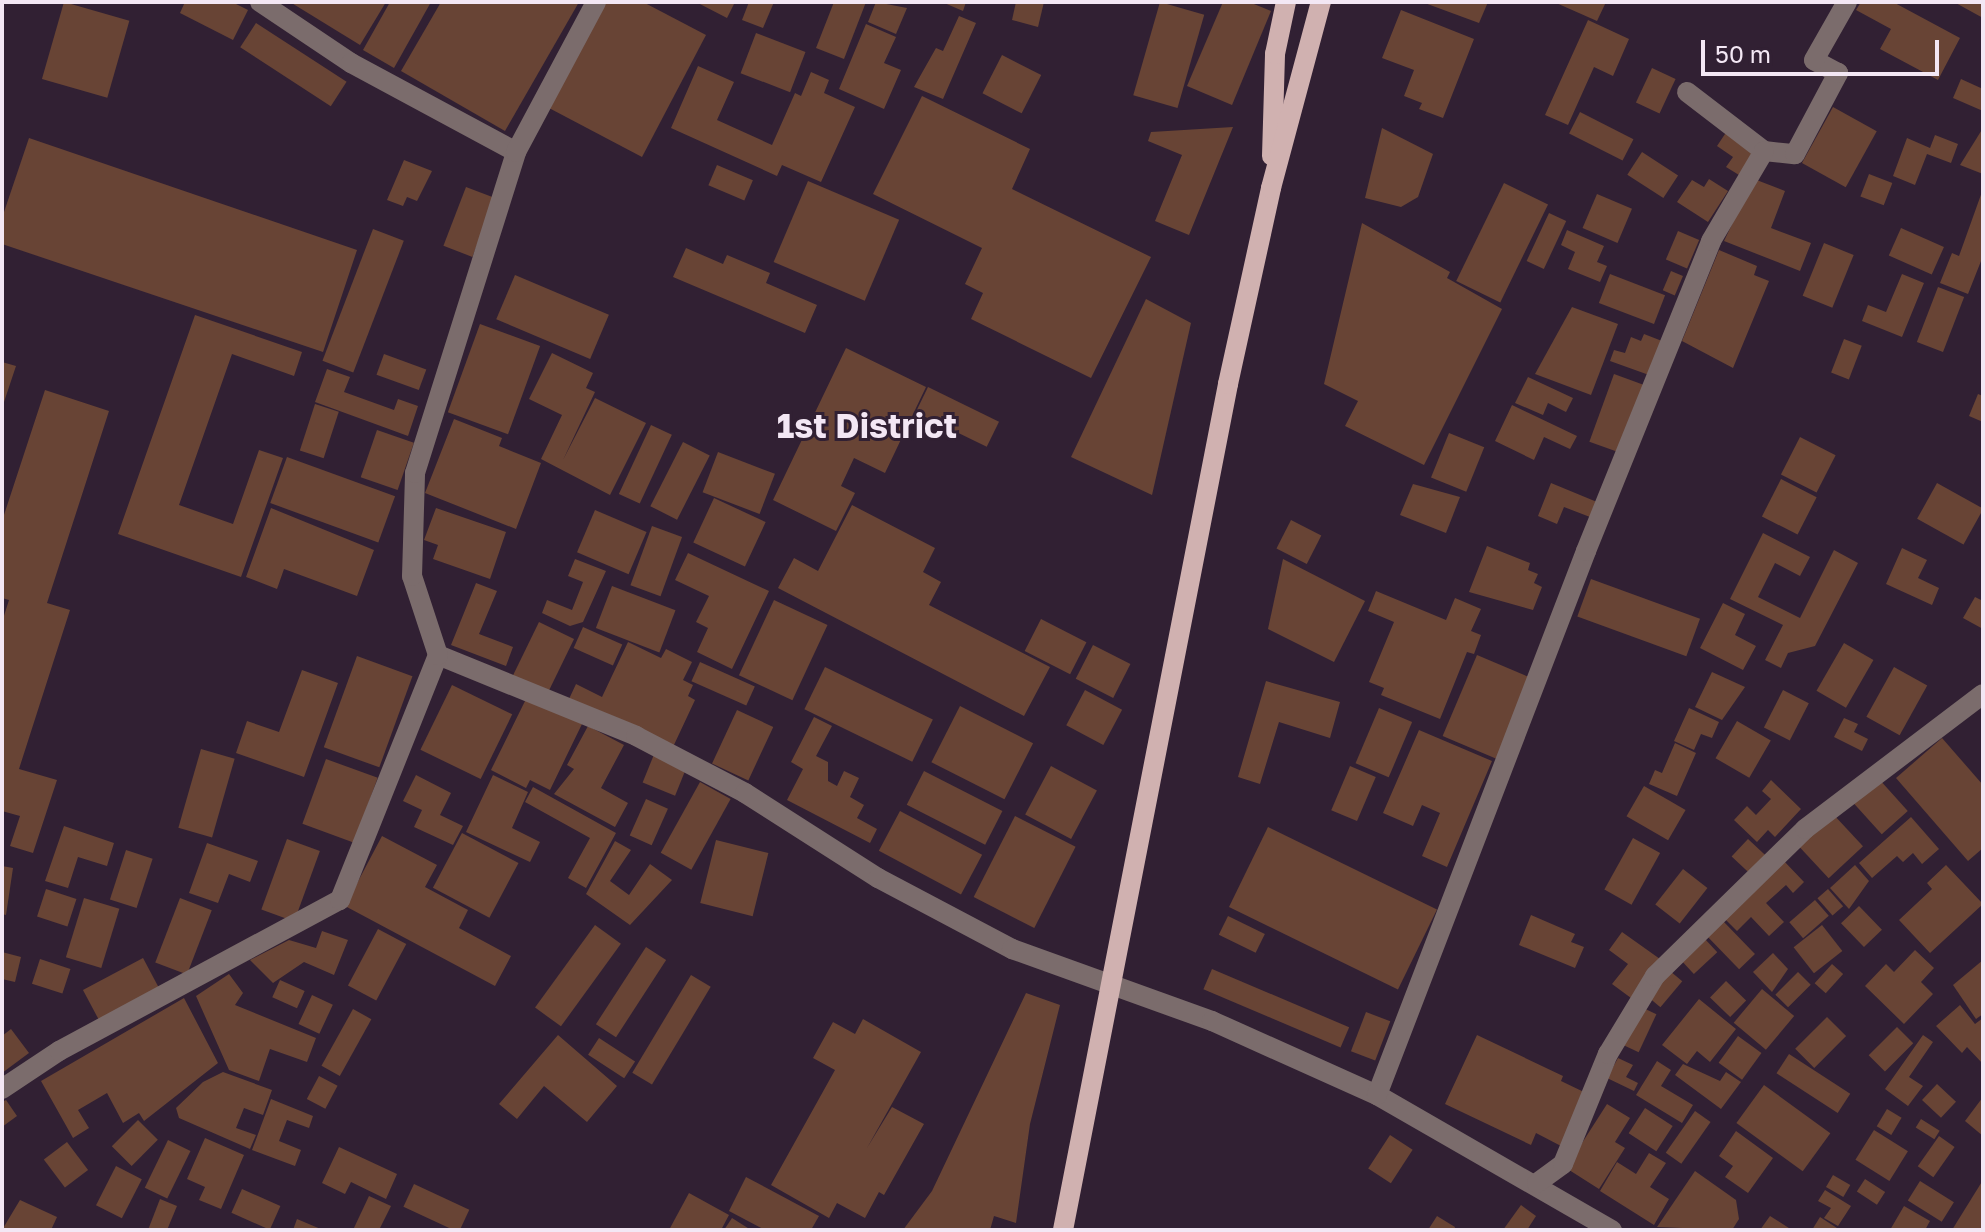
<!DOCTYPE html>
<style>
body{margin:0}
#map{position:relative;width:1985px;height:1232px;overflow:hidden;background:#312033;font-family:"Golos Text",sans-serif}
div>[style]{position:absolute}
.building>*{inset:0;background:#684435;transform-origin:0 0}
.minor>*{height:20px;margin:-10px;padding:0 10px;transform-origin:10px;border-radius:10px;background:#7b6c6c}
.major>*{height:20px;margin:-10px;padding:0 10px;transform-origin:10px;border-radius:10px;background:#d0b1b0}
span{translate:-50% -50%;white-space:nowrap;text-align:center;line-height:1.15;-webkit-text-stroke:6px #312033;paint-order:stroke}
.district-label{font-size:34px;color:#f3e7f4;font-weight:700}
.frame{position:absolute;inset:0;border:4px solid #f3e7f4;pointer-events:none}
.scale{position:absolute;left:1701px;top:40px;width:238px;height:36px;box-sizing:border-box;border:4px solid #f3e7f4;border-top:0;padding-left:10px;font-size:24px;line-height:28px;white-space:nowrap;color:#f3e7f4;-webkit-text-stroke:6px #312033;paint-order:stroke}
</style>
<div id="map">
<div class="building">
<i style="left:64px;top:2px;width:68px;height:80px;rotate:16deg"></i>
<i style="clip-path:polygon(185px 2px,232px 2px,248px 10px,233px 40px,180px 13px)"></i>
<i style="clip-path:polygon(290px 2px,386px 2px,360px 45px)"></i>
<i style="clip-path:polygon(390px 2px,431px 2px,394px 68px,363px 50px)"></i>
<i style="clip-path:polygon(441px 2px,579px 2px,505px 131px,401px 71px)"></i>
<i style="clip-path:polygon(604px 2px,643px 2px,706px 35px,642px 157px,549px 108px)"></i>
<i style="clip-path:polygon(696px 2px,735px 2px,727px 18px)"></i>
<i style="clip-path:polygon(749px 2px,774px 2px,763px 28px,742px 20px)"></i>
<i style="clip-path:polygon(834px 2px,866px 2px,844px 59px,816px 48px)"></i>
<i style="clip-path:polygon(876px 2px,907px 8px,896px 34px,868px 22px)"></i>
<i style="clip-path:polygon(942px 2px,966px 2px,963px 11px)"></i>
<i style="clip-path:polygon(1016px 2px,1044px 2px,1038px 27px,1012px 20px)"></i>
<i style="left:1160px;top:2px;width:46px;height:97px;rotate:16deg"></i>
<i style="clip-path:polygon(1223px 2px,1249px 2px,1271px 11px,1232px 105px,1187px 86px)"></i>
<i style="clip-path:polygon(1422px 2px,1488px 2px,1479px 23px)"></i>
<i style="clip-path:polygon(1554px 2px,1606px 2px,1597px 21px)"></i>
<i style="clip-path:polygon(1861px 2px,1893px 2px,1960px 38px,1938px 80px,1880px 49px,1891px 29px,1856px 10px)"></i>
<i style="clip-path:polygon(1954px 2px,1983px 2px,1983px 18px)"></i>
<i style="clip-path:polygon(1401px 10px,1474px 39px,1443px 118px,1419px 109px,1422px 103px,1404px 96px,1414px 70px,1382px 58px)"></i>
<i style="clip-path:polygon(959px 16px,976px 23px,943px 99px,914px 87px,936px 48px,943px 51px)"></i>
<i style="clip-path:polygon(1588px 20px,1629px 39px,1613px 76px,1594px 67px,1568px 125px,1545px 115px)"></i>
<i style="left:256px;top:23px;width:108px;height:29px;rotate:33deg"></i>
<i style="clip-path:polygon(866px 24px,896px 37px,884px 63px,901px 70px,884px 109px,839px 89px)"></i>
<i style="left:756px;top:33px;width:53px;height:43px;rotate:21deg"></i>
<i style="left:1002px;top:55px;width:44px;height:43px;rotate:27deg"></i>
<i style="clip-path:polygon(698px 66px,734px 82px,717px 120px,772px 145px,795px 93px,801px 96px,811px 72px,829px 80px,824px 93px,855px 107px,821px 182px,782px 165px,777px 176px,671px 128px)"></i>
<i style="left:1652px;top:68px;width:26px;height:38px;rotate:25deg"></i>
<i style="clip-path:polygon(1961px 79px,1983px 89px,1983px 111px,1953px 98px)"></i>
<i style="clip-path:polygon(922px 96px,1030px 149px,1012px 189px,1151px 257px,1091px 378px,971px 319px,983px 293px,965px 284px,982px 248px,873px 194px)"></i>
<i style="left:1833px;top:107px;width:50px;height:64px;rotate:29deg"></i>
<i style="left:1580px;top:112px;width:60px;height:24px;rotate:27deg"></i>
<i style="clip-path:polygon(1233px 127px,1189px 235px,1155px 221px,1182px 155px,1148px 141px,1151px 132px)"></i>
<i style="clip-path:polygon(1382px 128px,1433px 154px,1418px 197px,1401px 207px,1365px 198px)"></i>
<i style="clip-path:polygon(1983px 128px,1983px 174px,1960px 165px)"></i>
<i style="clip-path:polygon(1727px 131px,1756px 151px,1739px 175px,1726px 167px,1733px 157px,1717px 146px)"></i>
<i style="clip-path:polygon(1935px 135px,1958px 144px,1951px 163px,1927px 154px,1915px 185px,1893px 176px,1907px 138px,1930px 148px)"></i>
<i style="clip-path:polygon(29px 138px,357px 250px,323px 352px,2px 244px,2px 218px)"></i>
<i style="left:1642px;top:152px;width:43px;height:27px;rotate:33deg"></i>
<i style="clip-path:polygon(404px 160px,432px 171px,417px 201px,407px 197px,403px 206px,387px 200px)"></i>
<i style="left:717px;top:165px;width:39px;height:22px;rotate:23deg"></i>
<i style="left:1869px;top:174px;width:25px;height:24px;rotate:21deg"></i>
<i style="clip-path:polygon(1709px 179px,1728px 191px,1708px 222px,1677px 202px,1692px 180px,1704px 187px)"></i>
<i style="clip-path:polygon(1754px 179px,1785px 191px,1771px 228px,1811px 243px,1800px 271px,1724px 241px)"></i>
<i style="left:808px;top:181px;width:99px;height:88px;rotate:23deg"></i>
<i style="left:1504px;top:183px;width:49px;height:109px;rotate:26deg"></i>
<i style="left:466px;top:187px;width:31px;height:63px;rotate:21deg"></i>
<i style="clip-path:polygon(1983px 189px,1983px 256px,1968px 294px,1940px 283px,1952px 253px,1959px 256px)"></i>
<i style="left:1597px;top:194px;width:38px;height:37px;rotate:23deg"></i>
<i style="left:1549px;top:213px;width:19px;height:53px;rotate:25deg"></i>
<i style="clip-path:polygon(1362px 223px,1450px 272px,1447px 278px,1502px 309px,1424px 465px,1345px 426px,1358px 401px,1324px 384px)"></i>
<i style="left:1901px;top:228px;width:47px;height:30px;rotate:24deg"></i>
<i style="left:373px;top:229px;width:33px;height:141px;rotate:21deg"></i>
<i style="clip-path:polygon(1567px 230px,1604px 246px,1597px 262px,1607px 266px,1600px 282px,1568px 269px,1575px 252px,1561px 245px)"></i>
<i style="left:1678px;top:231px;width:23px;height:31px;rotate:23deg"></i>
<i style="left:1824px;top:243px;width:32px;height:57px;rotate:22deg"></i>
<i style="clip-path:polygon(686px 248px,723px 264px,727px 255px,770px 273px,766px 283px,817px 305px,805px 333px,673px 277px)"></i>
<i style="clip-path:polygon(1719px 250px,1757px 266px,1754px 275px,1769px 281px,1733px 368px,1682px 341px)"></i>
<i style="left:1671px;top:271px;width:13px;height:21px;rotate:23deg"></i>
<i style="left:1610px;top:274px;width:59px;height:31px;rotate:21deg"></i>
<i style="clip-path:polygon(1902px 274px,1924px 283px,1902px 337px,1862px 321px,1868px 305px,1886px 312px)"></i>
<i style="left:515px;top:275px;width:102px;height:48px;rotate:23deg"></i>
<i style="left:1938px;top:287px;width:28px;height:59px;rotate:21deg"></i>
<i style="clip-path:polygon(1146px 299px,1191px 323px,1152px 495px,1071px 457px)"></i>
<i style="clip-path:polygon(1572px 307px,1618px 324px,1591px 395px,1535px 374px)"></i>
<i style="clip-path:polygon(195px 315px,302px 352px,294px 376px,232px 354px,179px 505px,233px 524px,259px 450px,283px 458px,241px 577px,118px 534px)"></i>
<i style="left:480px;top:324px;width:64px;height:94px;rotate:20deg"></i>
<i style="clip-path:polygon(1644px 334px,1662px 341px,1649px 375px,1610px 361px,1614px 350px,1625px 353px,1631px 337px,1641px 341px)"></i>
<i style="left:1844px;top:339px;width:19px;height:36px;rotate:21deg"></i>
<i style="clip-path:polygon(846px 348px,926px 387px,885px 473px,854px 458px,841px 486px,855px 493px,836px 531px,773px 500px)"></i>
<i style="clip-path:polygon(552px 353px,593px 373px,586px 388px,595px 392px,563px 460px,595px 398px,646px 423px,610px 495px,541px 459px,562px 415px,529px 399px)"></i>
<i style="left:384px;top:354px;width:45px;height:22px;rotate:20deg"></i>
<i style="clip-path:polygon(2px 362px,16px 366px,3px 405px,2px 405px)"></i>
<i style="clip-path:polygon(327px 369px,350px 377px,344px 392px,394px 410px,398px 399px,418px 406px,408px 436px,315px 402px)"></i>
<i style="left:1614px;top:374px;width:32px;height:72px;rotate:20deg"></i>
<i style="clip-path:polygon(1528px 377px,1573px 398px,1566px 412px,1548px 403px,1543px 415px,1515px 403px)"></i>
<i style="left:928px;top:387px;width:79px;height:28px;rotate:26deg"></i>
<i style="clip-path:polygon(45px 390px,109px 411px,47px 603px,70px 610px,19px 769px,57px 780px,33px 853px,10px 846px,20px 816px,2px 811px,2px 622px,9px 600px,2px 598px,2px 521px)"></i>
<i style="clip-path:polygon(1978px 394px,1983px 396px,1983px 422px,1969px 416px)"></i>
<i style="left:315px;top:404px;width:25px;height:49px;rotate:18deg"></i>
<i style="clip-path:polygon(1512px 405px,1577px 436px,1570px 449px,1544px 437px,1534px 460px,1495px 441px)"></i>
<i style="clip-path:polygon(454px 419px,502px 438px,499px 446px,541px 463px,516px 529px,425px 493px)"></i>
<i style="left:651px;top:425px;width:23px;height:76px;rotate:25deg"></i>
<i style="left:377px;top:430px;width:39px;height:50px;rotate:19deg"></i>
<i style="left:1449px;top:433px;width:38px;height:48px;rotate:22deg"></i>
<i style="left:1800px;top:437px;width:40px;height:42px;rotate:27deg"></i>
<i style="left:683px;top:442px;width:30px;height:72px;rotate:27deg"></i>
<i style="left:718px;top:452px;width:61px;height:43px;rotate:21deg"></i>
<i style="left:287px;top:457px;width:115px;height:49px;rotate:20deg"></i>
<i style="left:1781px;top:479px;width:40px;height:42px;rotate:27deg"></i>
<i style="clip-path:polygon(1551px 483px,1597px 502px,1590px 517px,1564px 507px,1557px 524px,1538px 516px)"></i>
<i style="left:1937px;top:483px;width:53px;height:41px;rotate:29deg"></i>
<i style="clip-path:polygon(1413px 484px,1460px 497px,1446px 533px,1400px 515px)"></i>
<i style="left:714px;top:498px;width:57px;height:49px;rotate:25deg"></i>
<i style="clip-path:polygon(852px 505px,935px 548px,923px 572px,941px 582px,929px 605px,1050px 667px,1024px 716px,778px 588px,794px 558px,818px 571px)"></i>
<i style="clip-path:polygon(271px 508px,374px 550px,357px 596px,284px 569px,277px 589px,246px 577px)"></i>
<i style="clip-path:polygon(436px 508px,506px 532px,490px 579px,433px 559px,438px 545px,424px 540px)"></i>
<i style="left:595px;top:510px;width:56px;height:46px;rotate:23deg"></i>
<i style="left:1291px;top:520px;width:34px;height:32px;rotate:27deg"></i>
<i style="left:652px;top:526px;width:32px;height:63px;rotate:20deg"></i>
<i style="clip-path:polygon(1763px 533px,1810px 557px,1800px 576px,1775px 563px,1758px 597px,1800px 618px,1834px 550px,1858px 563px,1815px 646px,1788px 653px,1781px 668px,1765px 660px,1783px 625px,1730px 599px)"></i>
<i style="clip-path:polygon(1487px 546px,1530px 563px,1528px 570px,1538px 574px,1534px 583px,1542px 587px,1533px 610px,1469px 592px)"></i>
<i style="clip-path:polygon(1902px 548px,1927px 560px,1918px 578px,1939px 588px,1932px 605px,1886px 584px)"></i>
<i style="clip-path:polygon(688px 553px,769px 591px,732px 669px,697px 652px,708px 628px,696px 622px,709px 596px,675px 580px)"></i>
<i style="clip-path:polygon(575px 559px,606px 571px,583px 622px,570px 626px,542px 613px,547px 600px,572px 610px,583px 582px,568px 576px)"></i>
<i style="clip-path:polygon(1283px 559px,1365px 601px,1334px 662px,1268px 629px)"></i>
<i style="left:1591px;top:579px;width:116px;height:40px;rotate:20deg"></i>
<i style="clip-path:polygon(476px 583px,497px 591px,479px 634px,513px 647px,506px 666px,451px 645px)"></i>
<i style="left:612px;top:586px;width:68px;height:45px;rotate:21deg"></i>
<i style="clip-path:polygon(1376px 591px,1446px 620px,1455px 598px,1481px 609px,1471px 631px,1481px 635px,1474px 654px,1467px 652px,1440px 719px,1381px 695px,1384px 688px,1369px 682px,1394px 622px,1368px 611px)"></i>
<i style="clip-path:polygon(1975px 597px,1983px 601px,1983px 629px,1963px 618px)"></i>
<i style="left:774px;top:600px;width:59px;height:83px;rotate:25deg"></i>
<i style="clip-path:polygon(1723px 603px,1745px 614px,1735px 635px,1756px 646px,1743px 670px,1700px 648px)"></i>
<i style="left:1041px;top:619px;width:51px;height:36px;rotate:27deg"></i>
<i style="left:539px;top:622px;width:39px;height:60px;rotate:26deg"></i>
<i style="left:583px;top:627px;width:43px;height:23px;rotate:24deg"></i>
<i style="clip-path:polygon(628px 642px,661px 658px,666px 649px,692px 662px,683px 680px,693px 685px,688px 696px,695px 700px,673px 747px,569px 699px,576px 684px,602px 697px)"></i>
<i style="left:1844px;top:643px;width:34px;height:55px;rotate:30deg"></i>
<i style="left:1093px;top:645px;width:42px;height:38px;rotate:27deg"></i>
<i style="left:1477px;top:655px;width:59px;height:88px;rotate:23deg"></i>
<i style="left:357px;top:656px;width:59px;height:97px;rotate:20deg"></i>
<i style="left:700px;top:662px;width:60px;height:21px;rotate:24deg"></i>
<i style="left:825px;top:667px;width:120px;height:47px;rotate:26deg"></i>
<i style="left:1894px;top:667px;width:38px;height:57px;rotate:29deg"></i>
<i style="clip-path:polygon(302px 670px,338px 683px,304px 777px,236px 753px,247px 721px,279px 732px)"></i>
<i style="clip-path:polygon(1712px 672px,1745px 687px,1722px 720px,1695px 707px)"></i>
<i style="clip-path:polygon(1266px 681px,1340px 702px,1330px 738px,1279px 722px,1260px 784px,1238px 777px)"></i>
<i style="left:452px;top:685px;width:67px;height:72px;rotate:26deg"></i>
<i style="left:1085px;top:690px;width:42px;height:40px;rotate:28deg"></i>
<i style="left:1783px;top:690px;width:29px;height:42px;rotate:27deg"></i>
<i style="clip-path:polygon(527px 697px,582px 724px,550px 790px,530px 780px,526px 788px,491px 770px)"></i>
<i style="left:960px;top:706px;width:82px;height:63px;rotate:27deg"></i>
<i style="left:1379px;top:708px;width:36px;height:60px;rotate:23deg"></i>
<i style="clip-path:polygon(1689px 708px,1719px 722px,1712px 738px,1701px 734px,1694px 750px,1674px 741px)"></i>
<i style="left:737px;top:710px;width:40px;height:59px;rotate:25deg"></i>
<i style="clip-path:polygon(814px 717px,832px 726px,816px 756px,828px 762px,828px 781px,837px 786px,844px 771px,859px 778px,850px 797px,864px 805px,857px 818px,877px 829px,870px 843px,787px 800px,803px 769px,791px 762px)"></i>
<i style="clip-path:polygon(1844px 718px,1858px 724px,1854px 732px,1868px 739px,1862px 751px,1834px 737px)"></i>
<i style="left:1737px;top:721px;width:39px;height:43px;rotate:30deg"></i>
<i style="clip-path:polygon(588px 726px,624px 745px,601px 788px,628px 803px,615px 827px,554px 794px,574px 769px,567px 765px)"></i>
<i style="clip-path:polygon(1419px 730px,1492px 761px,1447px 867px,1422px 856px,1440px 813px,1422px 805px,1413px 826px,1383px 813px)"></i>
<i style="clip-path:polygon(1942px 738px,1983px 785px,1983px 848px,1968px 861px,1896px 778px)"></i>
<i style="clip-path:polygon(1675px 743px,1696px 753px,1677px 796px,1649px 784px,1655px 770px,1662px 773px)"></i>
<i style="left:201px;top:749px;width:35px;height:82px;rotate:16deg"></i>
<i style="left:655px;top:752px;width:35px;height:33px;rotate:22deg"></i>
<i style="left:326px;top:759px;width:55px;height:69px;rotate:20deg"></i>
<i style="left:1051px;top:766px;width:52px;height:55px;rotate:28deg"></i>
<i style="left:1350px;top:766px;width:28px;height:48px;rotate:23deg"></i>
<i style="left:924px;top:771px;width:88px;height:38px;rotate:27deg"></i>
<i style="clip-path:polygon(416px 775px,451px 793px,440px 815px,463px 826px,453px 845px,414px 827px,422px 810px,403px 801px)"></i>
<i style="clip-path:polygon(493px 775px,528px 792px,512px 828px,540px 842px,530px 862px,466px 832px)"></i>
<i style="left:1879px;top:779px;width:43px;height:35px;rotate:48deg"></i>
<i style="clip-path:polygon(1771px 780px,1801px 809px,1775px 837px,1768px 830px,1757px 842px,1734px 820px,1747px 806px,1756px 815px,1771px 799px,1762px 791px)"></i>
<i style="left:700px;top:782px;width:35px;height:81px;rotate:29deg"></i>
<i style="left:1644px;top:786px;width:48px;height:35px;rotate:30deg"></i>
<i style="clip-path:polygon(533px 787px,616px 833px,586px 888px,568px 878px,590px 838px,525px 802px)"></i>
<i style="left:646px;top:799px;width:24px;height:40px;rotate:24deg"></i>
<i style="left:900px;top:811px;width:93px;height:45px;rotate:28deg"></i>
<i style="left:1833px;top:814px;width:44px;height:47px;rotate:47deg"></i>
<i style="left:1015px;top:816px;width:68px;height:91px;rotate:27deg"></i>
<i style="clip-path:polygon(1911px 817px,1939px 849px,1922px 864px,1913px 853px,1903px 862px,1897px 856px,1872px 878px,1859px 863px)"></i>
<i style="clip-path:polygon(64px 826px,114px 843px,107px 866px,78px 857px,68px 888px,45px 881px)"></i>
<i style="left:1268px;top:827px;width:188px;height:89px;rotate:26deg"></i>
<i style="left:462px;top:833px;width:64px;height:62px;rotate:28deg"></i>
<i style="clip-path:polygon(382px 836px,437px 865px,425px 887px,468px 910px,459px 928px,511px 956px,495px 986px,345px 906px)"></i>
<i style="left:1633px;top:838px;width:31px;height:59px;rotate:29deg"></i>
<i style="left:287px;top:839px;width:35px;height:75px;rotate:20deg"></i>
<i style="left:1748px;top:839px;width:26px;height:24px;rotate:43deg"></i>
<i style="left:716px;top:840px;width:54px;height:65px;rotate:14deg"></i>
<i style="clip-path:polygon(615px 841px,631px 850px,610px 881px,629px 895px,650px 864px,672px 880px,630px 925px,586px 894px)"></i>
<i style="clip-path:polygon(207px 843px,258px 861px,250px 882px,229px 874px,218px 903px,189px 893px)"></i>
<i style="left:126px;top:850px;width:28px;height:52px;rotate:18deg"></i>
<i style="clip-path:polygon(1783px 860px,1804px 882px,1793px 893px,1786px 885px,1766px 903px,1784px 922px,1769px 936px,1751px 917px,1737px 931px,1724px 918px)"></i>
<i style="clip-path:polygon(1855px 865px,1869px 881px,1849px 909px,1830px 888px)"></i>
<i style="clip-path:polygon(1946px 865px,1983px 904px,1930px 953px,1899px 920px,1932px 889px,1927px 883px)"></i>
<i style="clip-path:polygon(2px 866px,13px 868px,6px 915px,2px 914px)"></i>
<i style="left:1683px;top:869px;width:31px;height:45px;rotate:38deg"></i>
<i style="left:46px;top:889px;width:32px;height:29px;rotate:18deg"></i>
<i style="left:1828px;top:889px;width:23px;height:14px;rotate:49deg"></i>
<i style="left:84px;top:898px;width:37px;height:62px;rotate:17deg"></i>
<i style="left:180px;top:898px;width:34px;height:69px;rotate:21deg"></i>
<i style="left:1815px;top:900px;width:21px;height:34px;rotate:49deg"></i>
<i style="left:1859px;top:906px;width:33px;height:25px;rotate:46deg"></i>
<i style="clip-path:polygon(1531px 915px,1575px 934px,1571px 942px,1584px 947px,1575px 968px,1519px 945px)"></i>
<i style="left:1228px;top:916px;width:41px;height:21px;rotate:26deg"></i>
<i style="left:1723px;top:921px;width:46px;height:22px;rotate:46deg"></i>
<i style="left:595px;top:925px;width:32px;height:102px;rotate:36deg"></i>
<i style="left:1822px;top:925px;width:33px;height:36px;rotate:52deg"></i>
<i style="left:378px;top:929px;width:32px;height:64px;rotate:28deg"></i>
<i style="clip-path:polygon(322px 931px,348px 940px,334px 975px,304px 962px,273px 983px,250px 960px,289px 940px,316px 948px)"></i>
<i style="clip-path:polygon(1622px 932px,1660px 959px,1631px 998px,1612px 984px,1628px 964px,1609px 950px)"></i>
<i style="left:1705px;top:939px;width:18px;height:32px;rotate:47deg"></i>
<i style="left:646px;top:947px;width:24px;height:92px;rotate:33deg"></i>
<i style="clip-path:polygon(1915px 950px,1934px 968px,1921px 982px,1933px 994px,1904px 1024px,1865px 986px,1886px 964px,1894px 972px)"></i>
<i style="clip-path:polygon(2px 952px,21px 957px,15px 982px,2px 979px)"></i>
<i style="clip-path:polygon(1773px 953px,1788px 969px,1772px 992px,1753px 972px)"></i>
<i style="left:143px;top:958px;width:34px;height:68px;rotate:62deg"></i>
<i style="left:40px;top:959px;width:32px;height:26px;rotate:18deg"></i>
<i style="clip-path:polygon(1983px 960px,1983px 1014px,1976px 1019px,1953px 985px)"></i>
<i style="left:1832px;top:964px;width:15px;height:26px;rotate:42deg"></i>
<i style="left:1212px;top:969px;width:149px;height:22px;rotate:23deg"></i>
<i style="left:1670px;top:971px;width:16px;height:34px;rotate:40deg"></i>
<i style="left:1798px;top:972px;width:18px;height:32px;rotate:45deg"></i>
<i style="clip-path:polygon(229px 974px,243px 993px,235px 1005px,316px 1038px,307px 1062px,270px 1049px,259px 1081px,229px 1070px,196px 996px)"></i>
<i style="left:691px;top:975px;width:23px;height:114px;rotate:31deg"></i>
<i style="left:280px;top:980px;width:27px;height:19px;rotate:24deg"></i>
<i style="left:1726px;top:981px;width:28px;height:23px;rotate:44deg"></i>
<i style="left:1762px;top:989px;width:42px;height:44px;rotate:40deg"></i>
<i style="clip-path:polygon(1026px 993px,1060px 1005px,1030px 1124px,1016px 1223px,994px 1216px,990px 1230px,903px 1230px,932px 1191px)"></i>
<i style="left:312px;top:995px;width:23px;height:32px;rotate:25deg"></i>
<i style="clip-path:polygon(184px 998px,218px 1063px,144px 1121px,139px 1113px,123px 1123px,107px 1093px,78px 1110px,89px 1128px,73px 1138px,41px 1081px)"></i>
<i style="clip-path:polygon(1699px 999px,1736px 1029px,1710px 1062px,1697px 1051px,1687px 1064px,1662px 1045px)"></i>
<i style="clip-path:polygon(1960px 1005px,1975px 1024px,1983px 1018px,1983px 1064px,1967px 1047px,1962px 1053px,1936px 1026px)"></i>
<i style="left:1641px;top:1007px;width:17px;height:42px;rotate:25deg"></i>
<i style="left:353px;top:1009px;width:21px;height:65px;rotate:29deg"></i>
<i style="left:1366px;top:1012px;width:26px;height:42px;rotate:21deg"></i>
<i style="left:1827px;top:1017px;width:27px;height:45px;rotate:45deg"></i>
<i style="clip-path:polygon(863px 1019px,921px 1052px,867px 1148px,892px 1107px,924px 1124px,884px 1195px,879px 1192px,865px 1218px,837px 1203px,829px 1218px,771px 1185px,835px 1070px,813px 1058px,833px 1022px,855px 1034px)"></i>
<i style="left:1897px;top:1027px;width:23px;height:40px;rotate:45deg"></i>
<i style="clip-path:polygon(11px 1029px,29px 1053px,2px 1073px,2px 1036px)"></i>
<i style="clip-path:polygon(558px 1035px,617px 1086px,587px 1122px,544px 1086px,517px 1119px,499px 1104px)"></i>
<i style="clip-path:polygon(1477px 1035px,1563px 1076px,1561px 1081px,1586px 1093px,1561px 1146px,1536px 1133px,1531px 1145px,1445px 1104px)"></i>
<i style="clip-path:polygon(1923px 1035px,1933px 1042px,1909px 1077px,1923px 1086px,1908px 1106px,1885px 1089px)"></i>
<i style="left:1738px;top:1036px;width:29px;height:33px;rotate:36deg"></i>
<i style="left:599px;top:1038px;width:43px;height:20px;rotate:33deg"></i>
<i style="left:1789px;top:1054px;width:73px;height:23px;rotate:33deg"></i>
<i style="clip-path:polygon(1618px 1058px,1633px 1065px,1626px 1077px,1638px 1083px,1634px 1091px,1607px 1078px)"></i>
<i style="clip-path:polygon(1657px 1061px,1671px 1070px,1661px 1086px,1693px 1105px,1682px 1123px,1636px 1095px)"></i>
<i style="clip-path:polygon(1683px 1064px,1720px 1081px,1726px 1072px,1741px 1082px,1721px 1109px,1675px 1075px)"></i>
<i style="clip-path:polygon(223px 1072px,272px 1090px,263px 1115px,244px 1108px,236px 1128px,256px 1135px,250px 1149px,179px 1118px,176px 1108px,203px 1082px)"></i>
<i style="left:319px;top:1076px;width:21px;height:26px;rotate:28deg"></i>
<i style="left:1937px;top:1084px;width:26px;height:22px;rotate:43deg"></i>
<i style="left:1764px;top:1085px;width:82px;height:47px;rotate:36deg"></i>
<i style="clip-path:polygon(1983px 1097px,1983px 1136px,1965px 1121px)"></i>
<i style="clip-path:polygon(271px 1099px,313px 1116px,309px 1128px,287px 1120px,279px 1141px,301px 1150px,295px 1166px,252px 1150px)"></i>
<i style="clip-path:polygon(6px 1100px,17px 1116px,2px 1127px,2px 1102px)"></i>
<i style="clip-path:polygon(1607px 1104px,1630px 1118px,1615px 1142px,1625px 1148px,1599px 1189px,1566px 1168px)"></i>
<i style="left:1645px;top:1108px;width:33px;height:30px;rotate:33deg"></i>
<i style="left:1887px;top:1109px;width:17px;height:20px;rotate:31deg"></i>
<i style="left:1695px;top:1111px;width:19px;height:51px;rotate:35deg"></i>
<i style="left:1921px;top:1119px;width:22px;height:10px;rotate:32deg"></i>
<i style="left:138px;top:1120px;width:28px;height:37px;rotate:45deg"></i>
<i style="left:1874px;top:1130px;width:40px;height:35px;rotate:32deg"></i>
<i style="clip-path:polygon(1736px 1131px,1773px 1158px,1748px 1193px,1725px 1177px,1733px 1166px,1719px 1156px)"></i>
<i style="left:1390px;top:1135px;width:27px;height:40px;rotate:33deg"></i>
<i style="left:1939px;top:1136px;width:19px;height:37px;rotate:35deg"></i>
<i style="clip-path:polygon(205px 1138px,244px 1155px,221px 1209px,199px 1200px,205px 1187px,187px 1179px)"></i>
<i style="left:168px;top:1140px;width:25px;height:53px;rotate:26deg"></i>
<i style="left:67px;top:1142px;width:35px;height:29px;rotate:53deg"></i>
<i style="clip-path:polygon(339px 1147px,397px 1174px,386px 1199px,351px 1182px,345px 1194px,322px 1183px)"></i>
<i style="clip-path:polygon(1649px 1153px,1666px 1163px,1650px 1187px,1669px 1199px,1654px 1225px,1600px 1191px,1617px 1162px,1636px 1174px)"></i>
<i style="left:116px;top:1166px;width:29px;height:44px;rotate:27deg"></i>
<i style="clip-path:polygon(1695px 1171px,1736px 1200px,1739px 1219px,1732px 1230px,1657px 1227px)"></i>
<i style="left:1833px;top:1175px;width:20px;height:14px;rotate:30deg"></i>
<i style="clip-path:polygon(746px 1177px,819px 1216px,811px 1230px,765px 1230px,729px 1211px)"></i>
<i style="left:1865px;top:1179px;width:24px;height:15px;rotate:33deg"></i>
<i style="clip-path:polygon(1983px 1180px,1983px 1230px,1952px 1230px)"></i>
<i style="left:1920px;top:1181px;width:40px;height:23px;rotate:32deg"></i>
<i style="left:414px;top:1184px;width:61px;height:25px;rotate:25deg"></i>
<i style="left:242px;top:1189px;width:42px;height:26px;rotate:24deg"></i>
<i style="clip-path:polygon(1825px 1190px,1851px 1206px,1838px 1226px,1824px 1218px,1831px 1208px,1818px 1201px)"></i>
<i style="clip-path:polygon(689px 1193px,729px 1215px,721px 1230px,669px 1230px)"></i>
<i style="clip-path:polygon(369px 1196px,391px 1206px,379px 1230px,353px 1230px)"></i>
<i style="clip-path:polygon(160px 1199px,177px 1206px,167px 1230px,148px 1230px)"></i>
<i style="clip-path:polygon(20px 1200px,57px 1217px,51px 1230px,2px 1230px)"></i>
<i style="clip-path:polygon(1521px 1205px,1536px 1216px,1527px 1230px,1503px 1230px)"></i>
<i style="clip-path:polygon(1904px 1206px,1930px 1221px,1925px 1230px,1890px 1230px)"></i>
<i style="clip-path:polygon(1437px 1216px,1455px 1227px,1454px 1230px,1428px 1230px)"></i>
<i style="clip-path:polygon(1770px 1216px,1792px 1230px,1760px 1230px)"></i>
<i style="clip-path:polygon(1820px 1217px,1840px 1230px,1812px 1230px)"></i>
<i style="clip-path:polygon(732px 1218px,751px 1230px,724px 1230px)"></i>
<i style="clip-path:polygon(297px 1219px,323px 1230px,293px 1230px)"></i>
</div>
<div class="minor">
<i style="left:260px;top:2px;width:110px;rotate:33.8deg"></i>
<i style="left:351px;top:63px;width:187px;rotate:28.3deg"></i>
<i style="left:1687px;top:92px;width:97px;rotate:37.5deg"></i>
<i style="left:1764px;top:151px;width:31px;rotate:6deg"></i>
<i style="left:1795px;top:154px;width:92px;rotate:-62deg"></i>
<i style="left:1838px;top:73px;width:27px;rotate:-152deg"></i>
<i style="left:1814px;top:60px;width:67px;rotate:-60.4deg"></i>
<i style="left:438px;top:655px;width:214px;rotate:22.2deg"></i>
<i style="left:636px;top:736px;width:123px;rotate:27.6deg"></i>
<i style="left:745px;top:793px;width:158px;rotate:32.6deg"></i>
<i style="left:878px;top:878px;width:152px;rotate:27.9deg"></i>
<i style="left:1012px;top:949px;width:213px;rotate:19.8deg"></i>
<i style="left:1212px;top:1021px;width:181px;rotate:24.2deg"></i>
<i style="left:1377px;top:1095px;width:271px;rotate:29.9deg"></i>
<i style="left:2px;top:1089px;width:69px;rotate:-33.7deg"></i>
<i style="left:59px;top:1051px;width:319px;rotate:-28.3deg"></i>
<i style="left:340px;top:900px;width:264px;rotate:-68.2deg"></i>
<i style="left:438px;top:655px;width:83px;rotate:-108.2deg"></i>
<i style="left:412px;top:576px;width:103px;rotate:-88.3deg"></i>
<i style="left:415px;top:473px;width:337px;rotate:-72.5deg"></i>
<i style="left:516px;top:152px;width:170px;rotate:-61.9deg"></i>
<i style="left:1377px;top:1095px;width:583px;rotate:-68.98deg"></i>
<i style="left:1586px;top:551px;width:334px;rotate:-68deg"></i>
<i style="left:1711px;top:241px;width:104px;rotate:-59.5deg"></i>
<i style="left:1537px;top:1183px;width:32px;rotate:-36deg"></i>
<i style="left:1563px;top:1164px;width:119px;rotate:-67.8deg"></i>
<i style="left:1608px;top:1054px;width:91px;rotate:-58.9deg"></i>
<i style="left:1655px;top:976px;width:210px;rotate:-44.4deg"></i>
<i style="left:1805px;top:829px;width:223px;rotate:-37.2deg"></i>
</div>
<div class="major">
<i style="left:1272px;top:156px;width:102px;rotate:-88.3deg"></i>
<i style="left:1275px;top:54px;width:53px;rotate:-78.1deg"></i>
<i style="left:1063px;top:1230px;width:862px;rotate:-78.96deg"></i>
<i style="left:1228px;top:384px;width:201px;rotate:-77.6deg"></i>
<i style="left:1271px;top:188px;width:193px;rotate:-75deg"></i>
</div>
<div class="district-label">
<span style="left:867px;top:426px">1st District</span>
</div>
<div class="frame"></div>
<div class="scale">50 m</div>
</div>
